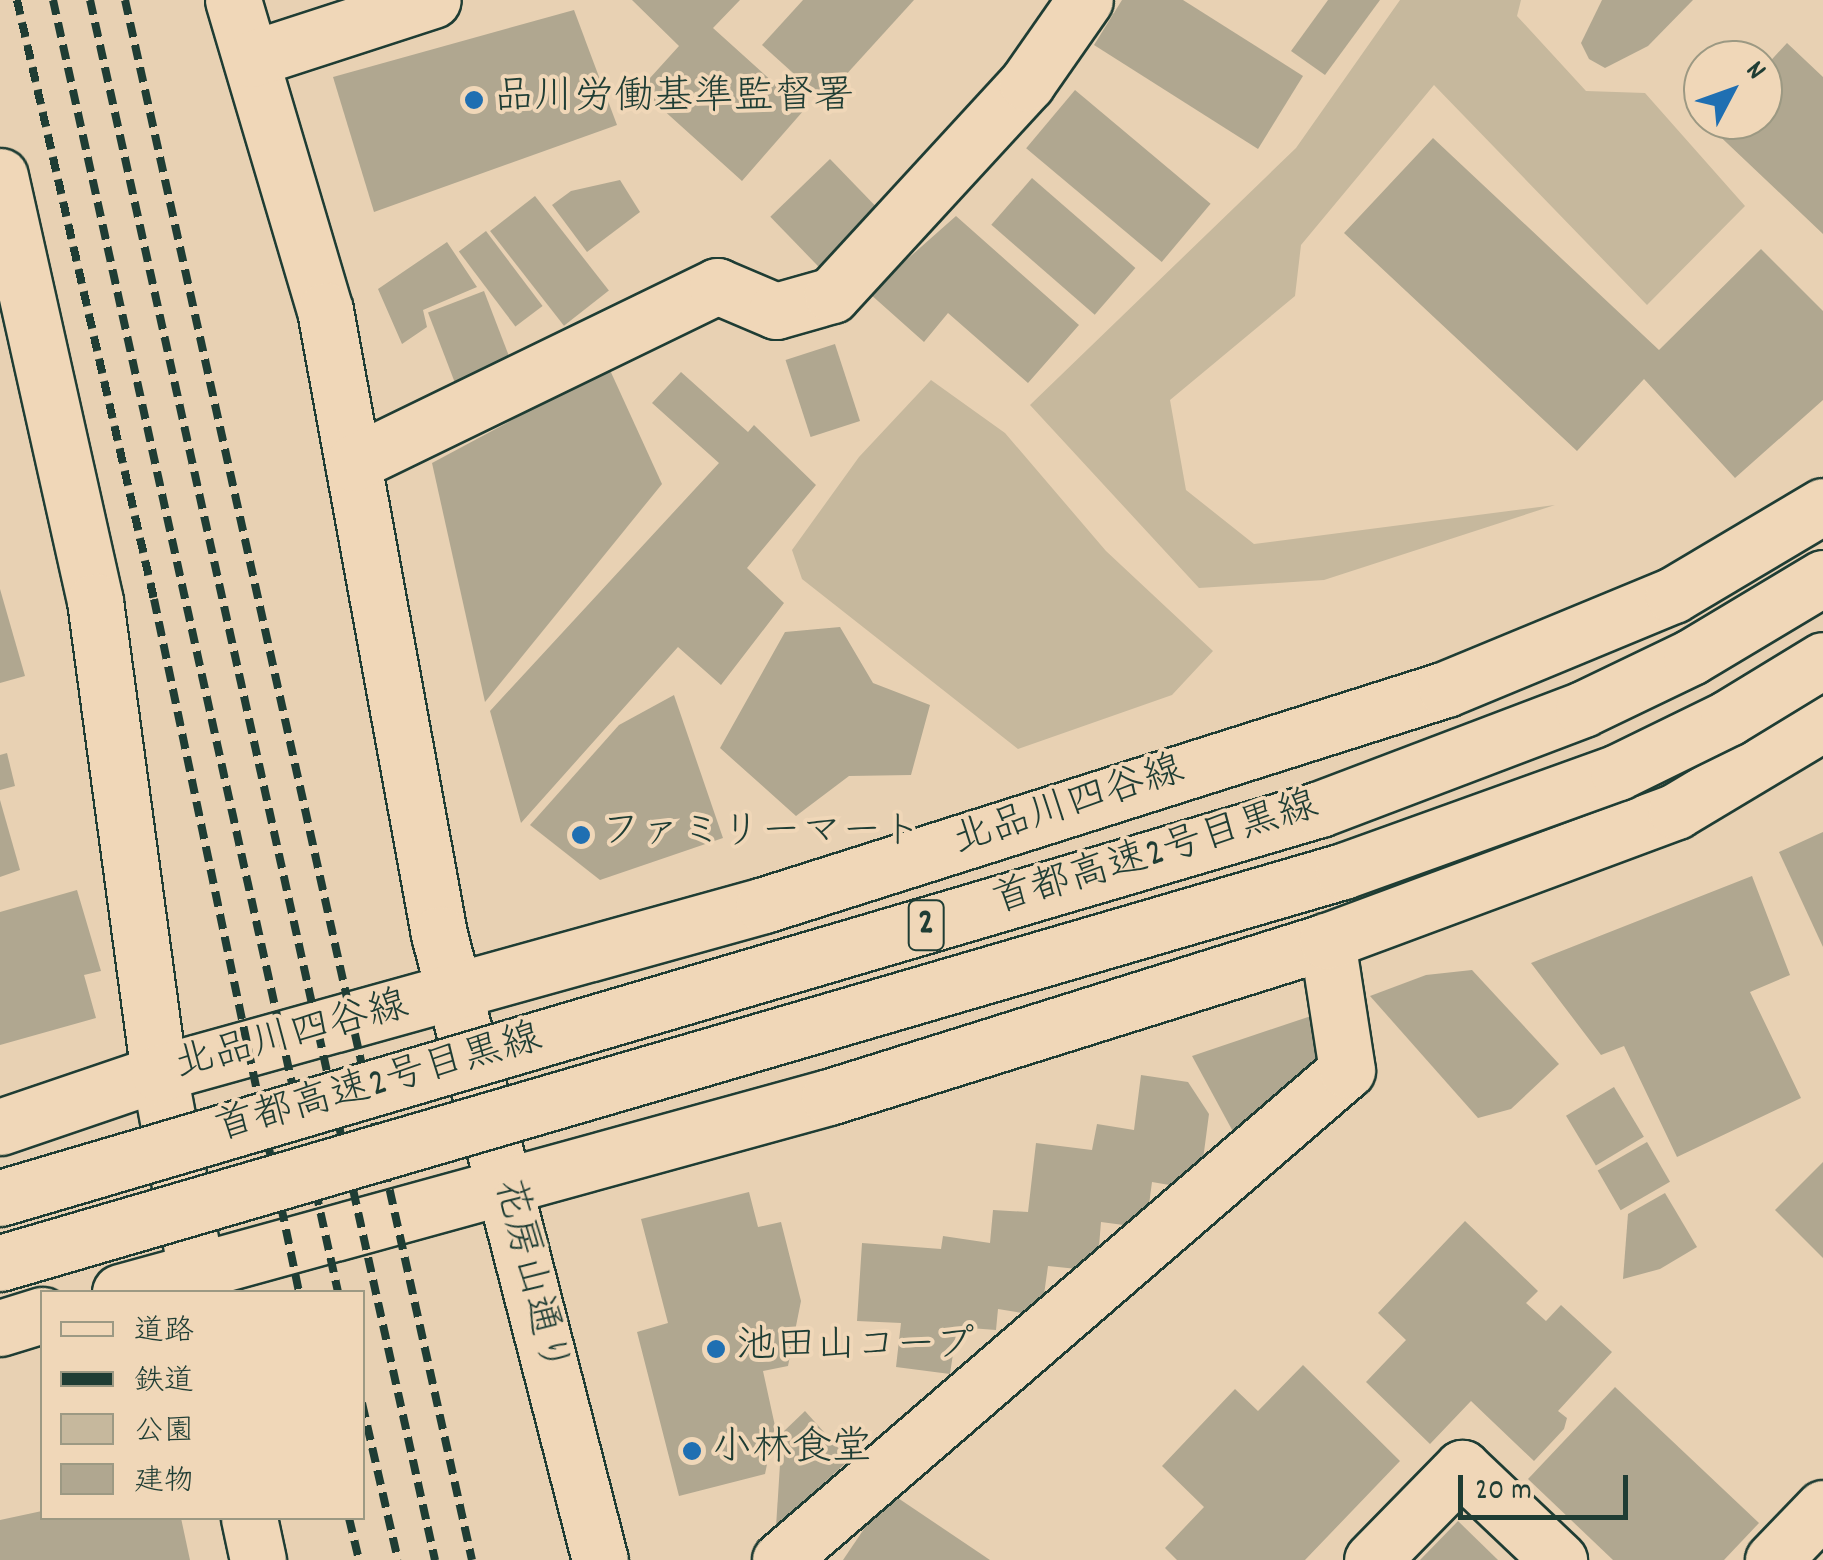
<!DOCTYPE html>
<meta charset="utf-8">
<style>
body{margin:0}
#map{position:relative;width:1823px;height:1560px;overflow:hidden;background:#e8d1b3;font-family:Dekko,"Klee One",sans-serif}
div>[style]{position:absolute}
.green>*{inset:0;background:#c6b89d}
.building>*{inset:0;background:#b0a790;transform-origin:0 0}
.roads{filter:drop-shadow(2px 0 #1f3d34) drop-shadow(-2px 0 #1f3d34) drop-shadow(0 2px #1f3d34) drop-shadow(0 -2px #1f3d34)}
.minor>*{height:55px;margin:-27.5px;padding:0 27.5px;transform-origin:27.5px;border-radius:27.5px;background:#f0d7b8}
.major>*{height:55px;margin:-27.5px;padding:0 27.5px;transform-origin:27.5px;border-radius:27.5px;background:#f0d7b8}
.rail>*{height:8px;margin-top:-4px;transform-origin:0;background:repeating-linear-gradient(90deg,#1f3d34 0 15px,transparent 0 23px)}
.bridges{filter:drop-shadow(2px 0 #1f3d34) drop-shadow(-2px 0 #1f3d34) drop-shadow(0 2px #1f3d34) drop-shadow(0 -2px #1f3d34)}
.highway-bridge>*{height:55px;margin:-27.5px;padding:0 27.5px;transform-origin:27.5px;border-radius:27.5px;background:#f0d7b8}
.dots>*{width:28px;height:28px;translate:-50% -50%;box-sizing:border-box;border:5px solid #f0d7b8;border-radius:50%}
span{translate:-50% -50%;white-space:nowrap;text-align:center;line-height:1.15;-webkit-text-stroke:8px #f0d7b8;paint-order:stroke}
.shield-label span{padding:2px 8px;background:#f0d7b8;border:2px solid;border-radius:8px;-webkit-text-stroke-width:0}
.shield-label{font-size:38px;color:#1f3d34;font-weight:700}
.poi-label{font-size:40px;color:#1f3d34}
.left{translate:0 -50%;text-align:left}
.street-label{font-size:40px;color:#1f3d34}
.legend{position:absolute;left:40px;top:1290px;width:325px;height:230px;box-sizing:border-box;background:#f0d7b8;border:2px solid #9c9983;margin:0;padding:12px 18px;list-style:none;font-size:30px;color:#1f3d34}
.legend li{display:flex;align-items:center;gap:20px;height:50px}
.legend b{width:50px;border:2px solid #9c9983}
.north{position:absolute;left:1683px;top:40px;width:100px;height:100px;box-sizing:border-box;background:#f0d7b8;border:2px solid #9c9983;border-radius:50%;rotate:49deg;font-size:28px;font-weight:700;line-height:40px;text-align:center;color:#1f3d34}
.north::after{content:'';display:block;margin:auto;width:35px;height:45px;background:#1f6fb2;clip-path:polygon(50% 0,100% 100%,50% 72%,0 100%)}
.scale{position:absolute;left:1458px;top:1475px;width:170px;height:45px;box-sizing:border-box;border:5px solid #1f3d34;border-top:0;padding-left:12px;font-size:30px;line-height:35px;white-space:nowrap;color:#1f3d34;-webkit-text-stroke:8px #f0d7b8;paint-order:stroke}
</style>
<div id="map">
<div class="green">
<i style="clip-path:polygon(1400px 0,1521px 0,1517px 16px,1586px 91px,1645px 93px,1745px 206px,1647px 305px,1434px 85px,1301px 245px,1295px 296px,1170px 400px,1186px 490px,1254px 544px,1555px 505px,1324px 580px,1199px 588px,1030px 405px,1296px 148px)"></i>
<i style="clip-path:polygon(931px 380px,1005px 433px,1106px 551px,1213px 651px,1172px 695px,1018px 749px,802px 579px,792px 550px,859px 457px)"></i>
</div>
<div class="building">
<i style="clip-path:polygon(632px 0,740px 0,713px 28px,804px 110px,742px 181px,640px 89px,679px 46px)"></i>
<i style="clip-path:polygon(803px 0,914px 0,823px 100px,762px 45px)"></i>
<i style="clip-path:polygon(1122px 0,1183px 0,1303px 76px,1258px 149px,1094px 45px)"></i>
<i style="clip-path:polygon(1328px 0,1380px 0,1325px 75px,1291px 51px)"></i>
<i style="clip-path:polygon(1602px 0,1693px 0,1648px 46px,1605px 68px,1589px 59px,1581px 43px)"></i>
<i style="clip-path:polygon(574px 10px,617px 125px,374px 212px,333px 77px)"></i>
<i style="clip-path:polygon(1787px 43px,1823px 77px,1823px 234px,1709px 126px,1715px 120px,1763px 120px,1763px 69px)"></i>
<i style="left:1075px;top:90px;width:177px;height:76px;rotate:40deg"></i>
<i style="clip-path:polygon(1433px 138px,1659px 350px,1761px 249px,1823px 311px,1823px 400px,1735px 478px,1644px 379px,1577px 451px,1344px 233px)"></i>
<i style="left:830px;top:159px;width:72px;height:83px;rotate:46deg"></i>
<i style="left:1032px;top:178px;width:137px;height:62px;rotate:41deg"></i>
<i style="clip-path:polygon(620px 180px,640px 212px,587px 252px,552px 205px,571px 191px)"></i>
<i style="left:535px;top:196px;width:120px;height:57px;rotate:52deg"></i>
<i style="clip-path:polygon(956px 216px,1079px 325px,1028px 383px,948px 313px,924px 342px,869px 293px)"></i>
<i style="left:486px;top:231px;width:94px;height:34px;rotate:53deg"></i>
<i style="clip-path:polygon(447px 242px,477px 287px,423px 310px,427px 327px,402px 344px,378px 289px)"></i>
<i style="left:484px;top:291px;width:80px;height:60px;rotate:69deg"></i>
<i style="left:835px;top:344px;width:81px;height:52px;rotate:72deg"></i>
<i style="clip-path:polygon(609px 368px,662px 484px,485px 702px,432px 463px)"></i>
<i style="clip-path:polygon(681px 372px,748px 432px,754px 425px,816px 485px,747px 568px,784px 603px,721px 685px,678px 647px,521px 823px,490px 711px,719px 463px,652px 403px)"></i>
<i style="clip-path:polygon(0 589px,25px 676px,0 683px)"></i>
<i style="clip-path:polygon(840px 627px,873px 683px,930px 705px,911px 775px,849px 776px,796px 816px,720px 748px,785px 632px)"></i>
<i style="clip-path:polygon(674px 695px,723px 838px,600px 880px,530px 825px,619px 725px)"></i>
<i style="clip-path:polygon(7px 753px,15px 786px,0 790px,0 755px)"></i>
<i style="clip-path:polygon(0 800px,20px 870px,0 877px)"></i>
<i style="clip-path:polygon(1823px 832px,1823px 947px,1779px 852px)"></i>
<i style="clip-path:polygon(1752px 876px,1790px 975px,1750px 992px,1801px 1098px,1677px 1157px,1624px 1046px,1601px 1055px,1531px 963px)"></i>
<i style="clip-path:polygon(77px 890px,101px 971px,84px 975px,96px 1018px,0 1045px,0 912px)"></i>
<i style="clip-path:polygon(1472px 970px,1559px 1064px,1511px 1109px,1478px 1118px,1370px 996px,1426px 975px)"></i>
<i style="clip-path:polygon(1314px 1015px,1320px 1073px,1237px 1139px,1192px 1056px)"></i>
<i style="clip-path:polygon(1141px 1075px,1188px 1082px,1209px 1114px,1199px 1190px,1152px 1182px,1146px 1228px,1101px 1222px,1097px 1271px,1048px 1266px,1041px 1316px,998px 1309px,996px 1330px,957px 1327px,950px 1374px,896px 1367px,901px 1323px,857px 1321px,862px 1243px,941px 1249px,943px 1236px,990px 1243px,993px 1210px,1028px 1212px,1036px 1143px,1092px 1150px,1097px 1124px,1134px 1130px)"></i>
<i style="left:1614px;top:1087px;width:58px;height:56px;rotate:59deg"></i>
<i style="left:1647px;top:1142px;width:46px;height:57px;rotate:60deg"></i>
<i style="clip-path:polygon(1823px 1162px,1823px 1258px,1775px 1210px)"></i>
<i style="clip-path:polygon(749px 1192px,758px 1227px,781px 1222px,801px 1301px,788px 1366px,763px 1371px,775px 1426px,765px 1474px,679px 1496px,637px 1332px,668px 1323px,641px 1219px)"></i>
<i style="clip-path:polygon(1665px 1193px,1697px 1247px,1660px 1269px,1623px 1279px,1628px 1214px)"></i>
<i style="clip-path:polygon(1465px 1221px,1538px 1291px,1526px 1303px,1546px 1321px,1561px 1305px,1612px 1352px,1558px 1411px,1567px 1418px,1564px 1429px,1534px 1461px,1471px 1401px,1430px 1444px,1366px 1382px,1406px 1340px,1378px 1313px)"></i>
<i style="clip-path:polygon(1303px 1365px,1400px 1461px,1305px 1560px,1177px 1560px,1165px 1548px,1204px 1507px,1162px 1466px,1235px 1389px,1258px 1411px)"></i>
<i style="clip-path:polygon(1615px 1387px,1759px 1523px,1724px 1560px,1613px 1560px,1528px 1479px)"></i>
<i style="clip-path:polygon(805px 1411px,849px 1460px,776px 1527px,782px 1433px)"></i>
<i style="clip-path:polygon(889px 1492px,990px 1560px,843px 1560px)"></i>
<i style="clip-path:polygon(42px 1511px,42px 1518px,181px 1518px,190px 1560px,0 1560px,0 1520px)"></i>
<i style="clip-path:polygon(1458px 1521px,1498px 1560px,1420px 1560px)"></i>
</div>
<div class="roads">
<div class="minor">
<i style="left:233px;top:0;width:323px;rotate:73.5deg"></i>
<i style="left:325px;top:310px;width:634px;rotate:79.65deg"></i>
<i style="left:439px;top:934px;width:646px;rotate:75.58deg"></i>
<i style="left:251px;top:59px;width:191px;rotate:-18deg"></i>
<i style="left:0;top:176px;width:435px;rotate:77.4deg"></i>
<i style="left:95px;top:601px;width:476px;rotate:82.3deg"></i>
<i style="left:159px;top:1073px;width:223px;rotate:79.4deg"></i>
<i style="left:353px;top:463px;width:405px;rotate:-25.9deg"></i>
<i style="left:717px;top:286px;width:64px;rotate:23deg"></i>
<i style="left:776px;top:311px;width:58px;rotate:-15.9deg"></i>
<i style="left:832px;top:295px;width:288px;rotate:-47.4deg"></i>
<i style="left:1027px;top:83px;width:101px;rotate:-55.1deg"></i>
<i style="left:249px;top:1518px;width:43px;rotate:77.9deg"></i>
<i style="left:780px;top:1560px;width:749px;rotate:-40.83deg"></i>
<i style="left:1347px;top:1070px;width:131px;rotate:-98.8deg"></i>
<i style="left:1372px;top:1560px;width:129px;rotate:-45.6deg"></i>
<i style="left:1462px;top:1468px;width:134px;rotate:43.5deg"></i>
<i style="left:1773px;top:1560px;width:72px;rotate:-46.1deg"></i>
</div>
<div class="major">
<i style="left:0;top:1127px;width:168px;rotate:-18.8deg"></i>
<i style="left:159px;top:1073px;width:628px;rotate:-15.52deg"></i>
<i style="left:764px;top:905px;width:715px;rotate:-17.57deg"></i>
<i style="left:1446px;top:689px;width:246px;rotate:-22.5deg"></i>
<i style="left:1673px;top:595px;width:174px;rotate:-30.7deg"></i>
<i style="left:120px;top:1292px;width:735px;rotate:-15.38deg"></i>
<i style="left:829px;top:1097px;width:522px;rotate:-17.39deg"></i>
<i style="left:1327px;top:941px;width:372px;rotate:-20.4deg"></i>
<i style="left:1676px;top:811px;width:171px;rotate:-30.9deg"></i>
<i style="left:0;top:1328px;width:44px;rotate:-17.2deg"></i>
</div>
</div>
<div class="rail">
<i style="left:17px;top:0;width:614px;rotate:77.12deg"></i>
<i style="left:154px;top:599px;width:708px;rotate:78.18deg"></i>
<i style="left:53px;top:0;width:1323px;rotate:77.56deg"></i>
<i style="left:90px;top:0;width:1598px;rotate:77.53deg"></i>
<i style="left:125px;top:0;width:1598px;rotate:77.46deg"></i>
<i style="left:362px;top:1403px;width:161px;rotate:77.1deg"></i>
<i style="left:349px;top:1518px;width:43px;rotate:76.6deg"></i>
</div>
<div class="bridges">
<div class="highway-bridge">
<i style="left:0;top:1198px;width:1376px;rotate:-16.42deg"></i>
<i style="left:1320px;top:809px;width:281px;rotate:-20.8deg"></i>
<i style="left:1583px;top:709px;width:120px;rotate:-25.7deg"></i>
<i style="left:1691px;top:657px;width:154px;rotate:-30.9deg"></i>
<i style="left:0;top:1263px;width:1399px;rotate:-16.27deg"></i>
<i style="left:1343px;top:871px;width:292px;rotate:-19.8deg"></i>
<i style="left:1618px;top:772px;width:123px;rotate:-26.1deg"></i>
<i style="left:1728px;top:718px;width:111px;rotate:-31.4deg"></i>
</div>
</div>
<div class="dots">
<i style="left:474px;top:100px;background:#1f6fb2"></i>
<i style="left:581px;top:835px;background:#1f6fb2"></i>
<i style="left:716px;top:1349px;background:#1f6fb2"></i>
<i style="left:692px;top:1451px;background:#1f6fb2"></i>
</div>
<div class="shield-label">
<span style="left:926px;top:925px">2</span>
</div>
<div class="poi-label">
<span class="left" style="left:494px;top:100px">品川労働基準監督署</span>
<span class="left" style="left:601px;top:835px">ファミリーマート</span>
<span class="left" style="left:736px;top:1349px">池田山コープ</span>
<span class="left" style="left:712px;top:1451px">小林食堂</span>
</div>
<div class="street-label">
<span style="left:1069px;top:808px;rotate:-18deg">北品川四谷線</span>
<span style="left:1156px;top:856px;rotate:-17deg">首都高速2号目黒線</span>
<span style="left:292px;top:1038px;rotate:-15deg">北品川四谷線</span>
<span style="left:379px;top:1086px;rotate:-16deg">首都高速2号目黒線</span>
<span style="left:528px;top:1277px;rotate:76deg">花房山通り</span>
</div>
<ul class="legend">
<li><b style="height:12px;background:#f0d7b8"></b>道路</li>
<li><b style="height:12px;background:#1f3d34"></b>鉄道</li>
<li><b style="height:28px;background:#c6b89d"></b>公園</li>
<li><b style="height:28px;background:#b0a790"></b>建物</li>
</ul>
<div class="north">N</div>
<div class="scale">20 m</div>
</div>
